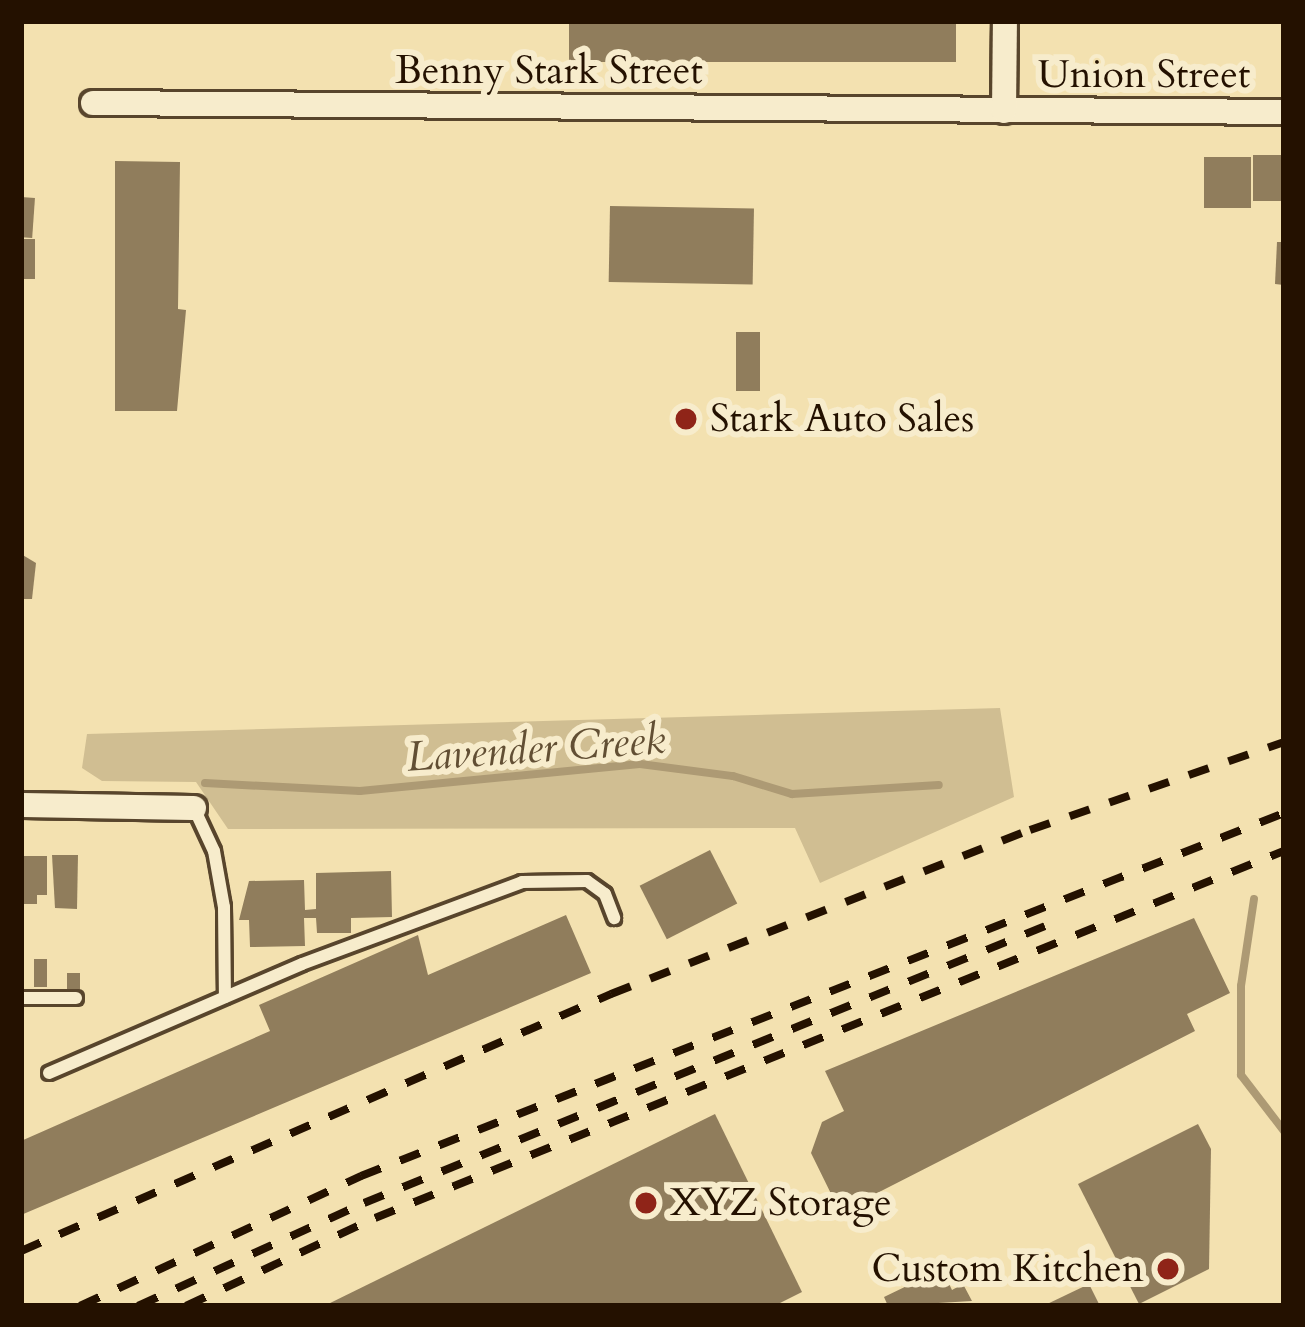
<!DOCTYPE html>
<style>
body{margin:0}
#map{position:relative;width:1305px;height:1327px;overflow:hidden;background:#f3e1b0;font-family:Cardo,serif}
div>[style]{position:absolute}
.green>*{inset:0;background:#d0be92}
.stream>*{height:8px;margin:-4px;padding:0 4px;transform-origin:4px;border-radius:4px;background:#ad9a74}
.building>*{inset:0;background:#907d5c;transform-origin:0 0}
.roads{filter:drop-shadow(3px 0 #58452c) drop-shadow(-3px 0 #58452c) drop-shadow(0 3px #58452c) drop-shadow(0 -3px #58452c)}
.lane>*{height:12px;margin:-6px;padding:0 6px;transform-origin:6px;border-radius:6px;background:#f7eccc}
.street>*{height:24px;margin:-12px;padding:0 12px;transform-origin:12px;border-radius:12px;background:#f7eccc}
.rail>*{height:8px;margin-top:-4px;transform-origin:0;background:repeating-linear-gradient(90deg,#241100 0 21px,transparent 0 42px)}
.dots>*{width:33px;height:33px;translate:-50% -50%;box-sizing:border-box;border:6px solid #f7eccc;border-radius:50%}
span{translate:-50% -50%;white-space:nowrap;text-align:center;line-height:1.15;-webkit-text-stroke:12px #f7eccc;paint-order:stroke}
.street-label{font-size:39px;color:#241100}
.poi-label{font-size:39px;color:#241100}
.left{translate:0 -50%;text-align:left}
.right{translate:-100% -50%;text-align:right}
.water-label{font-size:42px;color:#624f34;font-style:italic}
.frame{position:absolute;inset:0;border:24px solid #241100;pointer-events:none}
</style>
<div id="map">
<div class="green">
<i style="clip-path:polygon(1000px 708px,1014px 797px,820px 883px,795px 828px,228px 829px,196px 782px,102px 781px,82px 768px,87px 734px)"></i>
</div>
<div class="stream">
<i style="left:205px;top:783px;width:155px;rotate:3deg"></i>
<i style="left:360px;top:791px;width:281px;rotate:-5.5deg"></i>
<i style="left:640px;top:764px;width:94px;rotate:7.4deg"></i>
<i style="left:733px;top:776px;width:62px;rotate:17deg"></i>
<i style="left:792px;top:794px;width:147px;rotate:-3.5deg"></i>
<i style="left:1254px;top:899px;width:88px;rotate:98.5deg"></i>
<i style="left:1241px;top:986px;width:89px;rotate:90deg"></i>
<i style="left:1241px;top:1075px;width:71px;rotate:52.5deg"></i>
</div>
<div class="building">
<i style="left:569px;top:21px;width:387px;height:41px"></i>
<i style="left:1253px;top:155px;width:31px;height:46px"></i>
<i style="left:1204px;top:157px;width:47px;height:51px"></i>
<i style="clip-path:polygon(115px 161px,180px 162px,178px 309px,186px 310px,177px 411px,115px 411px)"></i>
<i style="left:21px;top:197px;width:14px;height:40px;rotate:4deg"></i>
<i style="left:610px;top:206px;width:144px;height:76px;rotate:1deg"></i>
<i style="left:21px;top:239px;width:14px;height:40px"></i>
<i style="clip-path:polygon(1277px 242px,1284px 242px,1284px 285px,1275px 284px)"></i>
<i style="left:736px;top:332px;width:24px;height:59px"></i>
<i style="clip-path:polygon(21px 554px,36px 563px,32px 599px,21px 599px)"></i>
<i style="left:710px;top:850px;width:60px;height:79px;rotate:63deg"></i>
<i style="clip-path:polygon(52px 855px,78px 855px,77px 909px,55px 908px)"></i>
<i style="clip-path:polygon(21px 856px,47px 856px,47px 895px,37px 895px,37px 904px,21px 904px)"></i>
<i style="clip-path:polygon(391px 871px,392px 917px,351px 918px,351px 933px,317px 933px,316px 918px,304px 918px,305px 946px,250px 947px,249px 920px,239px 920px,249px 881px,304px 880px,305px 910px,316px 909px,316px 873px)"></i>
<i style="clip-path:polygon(566px 915px,591px 973px,21px 1215px,21px 1141px,270px 1031px,259px 1005px,418px 935px,428px 975px)"></i>
<i style="clip-path:polygon(1194px 918px,1230px 993px,1187px 1014px,1195px 1031px,840px 1212px,811px 1153px,822px 1122px,844px 1111px,825px 1071px)"></i>
<i style="left:47px;top:959px;width:28px;height:13px;rotate:90deg"></i>
<i style="left:67px;top:973px;width:13px;height:18px"></i>
<i style="clip-path:polygon(715px 1114px,802px 1292px,774px 1306px,324px 1306px)"></i>
<i style="clip-path:polygon(1198px 1124px,1211px 1149px,1209px 1269px,1139px 1304px,1078px 1184px)"></i>
<i style="clip-path:polygon(942px 1269px,952px 1290px,963px 1284px,972px 1301px,888px 1306px,884px 1297px)"></i>
<i style="clip-path:polygon(1089px 1284px,1100px 1306px,1043px 1306px)"></i>
</div>
<div class="roads">
<div class="lane">
<i style="left:194px;top:808px;width:47px;rotate:65.1deg"></i>
<i style="left:214px;top:851px;width:57px;rotate:79.9deg"></i>
<i style="left:224px;top:907px;width:90px;rotate:89.4deg"></i>
<i style="left:21px;top:998px;width:55px"></i>
<i style="left:49px;top:1073px;width:275px;rotate:-23.3deg"></i>
<i style="left:302px;top:964px;width:235px;rotate:-20.4deg"></i>
<i style="left:522px;top:882px;width:65px;rotate:-0.9deg"></i>
<i style="left:587px;top:881px;width:22px;rotate:36deg"></i>
<i style="left:605px;top:894px;width:26px;rotate:69deg"></i>
</div>
<div class="street">
<i style="left:93px;top:103px;width:1191px;rotate:0.43deg"></i>
<i style="left:1004px;top:111px;width:90px;rotate:-89.4deg"></i>
<i style="left:21px;top:805px;width:173px;rotate:1deg"></i>
</div>
</div>
<div class="rail">
<i style="left:21px;top:1251px;width:644px;rotate:-23.54deg"></i>
<i style="left:611px;top:994px;width:450px;rotate:-21.4deg"></i>
<i style="left:1030px;top:830px;width:269px;rotate:-19.1deg"></i>
<i style="left:80px;top:1306px;width:310px;rotate:-24.8deg"></i>
<i style="left:361px;top:1176px;width:992px;rotate:-21.47deg"></i>
<i style="left:138px;top:1306px;width:248px;rotate:-24.5deg"></i>
<i style="left:364px;top:1203px;width:735px;rotate:-22.13deg"></i>
<i style="left:186px;top:1306px;width:208px;rotate:-25deg"></i>
<i style="left:375px;top:1218px;width:980px;rotate:-21.99deg"></i>
</div>
<div class="dots">
<i style="left:686px;top:419px;background:#8f2418"></i>
<i style="left:646px;top:1203px;background:#8f2418"></i>
<i style="left:1168px;top:1269px;background:#8f2418"></i>
</div>
<div class="street-label">
<span style="left:549px;top:71px">Benny Stark Street</span>
<span style="left:1144px;top:75px">Union Street</span>
</div>
<div class="poi-label">
<span class="left" style="left:710px;top:419px">Stark Auto Sales</span>
<span class="left" style="left:670px;top:1203px">XYZ Storage</span>
<span class="right" style="left:1144px;top:1269px">Custom Kitchen</span>
</div>
<div class="water-label">
<span style="left:536px;top:749px;rotate:-4deg">Lavender Creek</span>
</div>
<div class="frame"></div>
</div>
